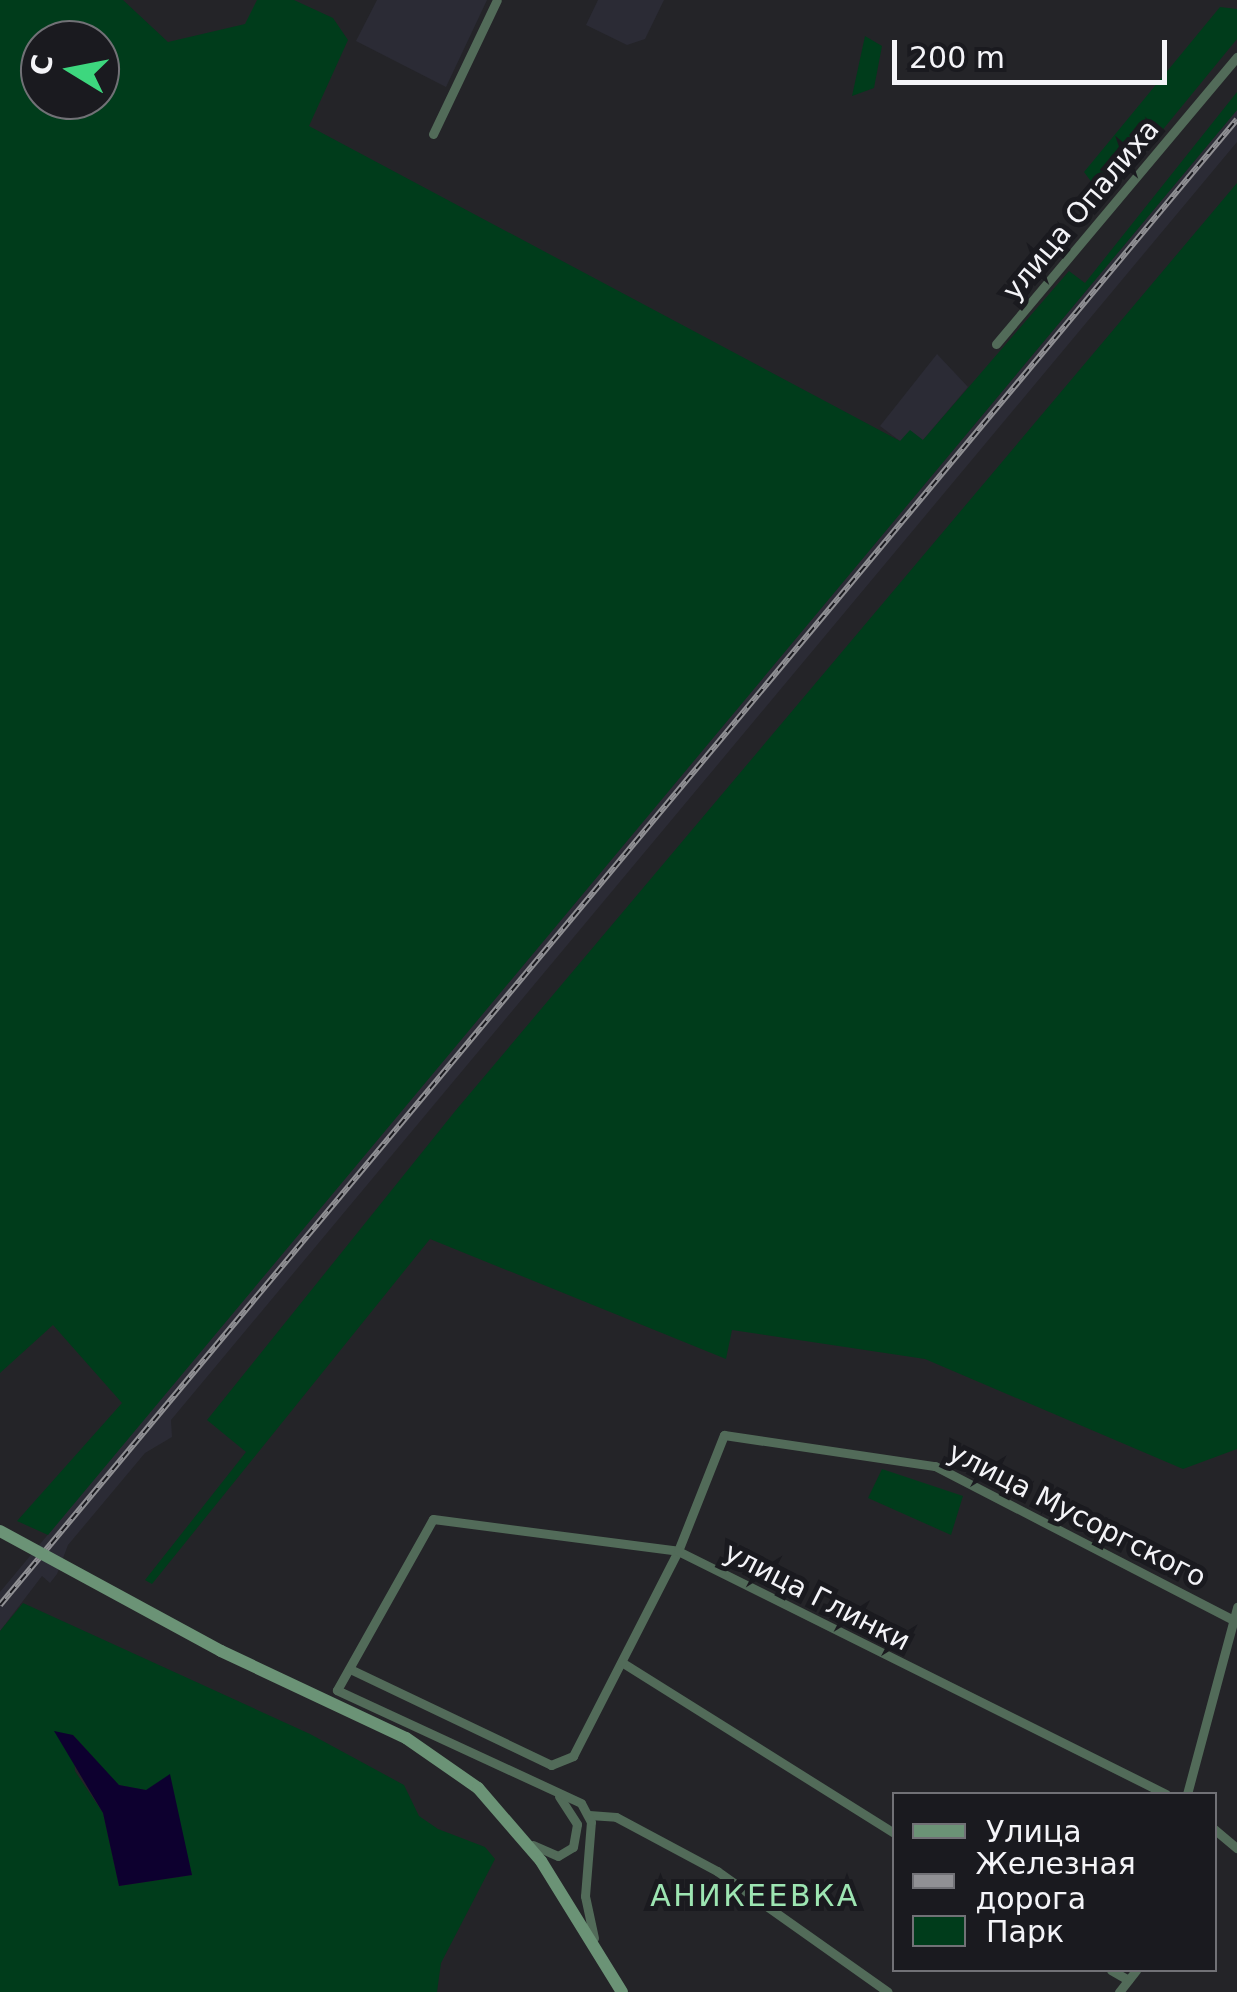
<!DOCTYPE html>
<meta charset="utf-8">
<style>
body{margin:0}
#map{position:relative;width:1237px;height:1992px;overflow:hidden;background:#242428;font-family:"DejaVu Sans",sans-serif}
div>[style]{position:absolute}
.built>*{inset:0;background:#2b2b35}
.green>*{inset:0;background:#003c1b}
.water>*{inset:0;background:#0d002f}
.street>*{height:9px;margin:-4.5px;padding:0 4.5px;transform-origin:4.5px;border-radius:4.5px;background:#526b59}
.secondary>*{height:12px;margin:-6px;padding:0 6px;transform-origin:6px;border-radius:6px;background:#6b9376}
.rail>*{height:6px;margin-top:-3px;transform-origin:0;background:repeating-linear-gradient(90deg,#1a1a1f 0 8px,#909094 0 16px);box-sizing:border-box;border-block:2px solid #909094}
.secondary-bridge>*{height:12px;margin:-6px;padding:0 6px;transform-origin:6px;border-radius:6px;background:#6b9376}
span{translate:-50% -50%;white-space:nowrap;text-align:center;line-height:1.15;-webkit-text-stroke:10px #1a1a1f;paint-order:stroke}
.street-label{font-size:28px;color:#f4f4f8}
.neighbourhood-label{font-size:30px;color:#9de5b2;letter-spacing:2.5px}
.legend{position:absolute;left:892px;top:1792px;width:325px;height:180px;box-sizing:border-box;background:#1a1a1f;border:2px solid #717176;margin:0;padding:12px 18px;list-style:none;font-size:30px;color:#f4f4f8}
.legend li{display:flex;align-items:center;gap:20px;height:50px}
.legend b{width:50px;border:2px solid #717176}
.north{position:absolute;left:20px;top:20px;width:100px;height:100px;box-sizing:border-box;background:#1a1a1f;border:2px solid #717176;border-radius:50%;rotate:280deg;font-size:28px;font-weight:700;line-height:40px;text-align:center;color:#f4f4f8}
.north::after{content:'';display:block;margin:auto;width:35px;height:45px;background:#3dd77e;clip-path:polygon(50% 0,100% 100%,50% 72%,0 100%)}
.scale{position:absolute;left:892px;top:40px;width:275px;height:45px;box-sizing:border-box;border:5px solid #f4f4f8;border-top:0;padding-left:12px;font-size:30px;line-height:35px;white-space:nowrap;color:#f4f4f8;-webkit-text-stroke:8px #1a1a1f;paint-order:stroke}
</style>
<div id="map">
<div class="built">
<i style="clip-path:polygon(377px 0,487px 0,446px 87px,356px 41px)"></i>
<i style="clip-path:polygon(598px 0,664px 0,645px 39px,627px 45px,586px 25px)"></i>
<i style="clip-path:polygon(1237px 110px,1237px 142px,171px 1420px,172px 1437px,145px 1453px,68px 1545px,57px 1574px,50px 1583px,42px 1576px,0 1631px,0 1592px)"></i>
<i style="clip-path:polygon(937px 354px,968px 387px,923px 440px,900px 441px,880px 426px)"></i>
</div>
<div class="green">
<i style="clip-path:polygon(evenodd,0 0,123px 0,168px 42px,245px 24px,257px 0,294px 0,333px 18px,348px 40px,309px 126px,900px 441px,910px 430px,923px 440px,1069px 271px,1085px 283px,1237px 92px,1237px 110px,48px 1535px,17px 1521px,122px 1403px,53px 1325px,0 1373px,0 0,40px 40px,100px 40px,100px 100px,40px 100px,40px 40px)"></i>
<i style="clip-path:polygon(1220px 7px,1237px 9px,1237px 39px,1106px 199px,1085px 207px,1099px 192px,1084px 172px)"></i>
<i style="clip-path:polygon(865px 36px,882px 46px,874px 88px,852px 96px)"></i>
<i style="clip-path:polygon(1237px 183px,1237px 1449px,1183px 1469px,925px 1359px,732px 1330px,726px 1359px,430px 1239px,152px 1584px,145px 1580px,246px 1452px,207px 1420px,456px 1110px)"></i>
<i style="clip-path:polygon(882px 1469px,963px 1496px,951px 1535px,868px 1498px)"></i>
<i style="clip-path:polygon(evenodd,23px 1603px,310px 1734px,404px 1785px,419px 1816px,438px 1829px,485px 1847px,495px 1859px,441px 1963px,437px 1992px,0 1992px,0 1631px,23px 1603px,73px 1735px,118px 1785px,173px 1795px,192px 1875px,119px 1886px,103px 1813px,75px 1771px,73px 1735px)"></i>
</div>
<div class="water">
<i style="clip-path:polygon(54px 1731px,73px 1735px,119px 1785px,146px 1790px,170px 1774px,192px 1875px,119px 1886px,103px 1813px)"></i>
</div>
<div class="street">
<i style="left:433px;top:134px;width:148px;rotate:-64.5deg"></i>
<i style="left:996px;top:344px;width:375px;rotate:-50deg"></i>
<i style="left:623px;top:1663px;width:320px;rotate:32.1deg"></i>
<i style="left:350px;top:1669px;width:223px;rotate:25.5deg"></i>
<i style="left:551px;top:1765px;width:24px;rotate:-22deg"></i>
<i style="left:573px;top:1756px;width:230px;rotate:-62.9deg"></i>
<i style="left:678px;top:1551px;width:125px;rotate:-68.4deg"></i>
<i style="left:724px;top:1435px;width:213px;rotate:8.4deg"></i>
<i style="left:935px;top:1466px;width:340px;rotate:27.3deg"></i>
<i style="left:1187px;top:1794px;width:194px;rotate:-75deg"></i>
<i style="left:589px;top:1815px;width:27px;rotate:4deg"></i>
<i style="left:616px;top:1817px;width:115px;rotate:28.1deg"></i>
<i style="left:717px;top:1871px;width:209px;rotate:35.3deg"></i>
<i style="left:1214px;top:1829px;width:30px;rotate:40deg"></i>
<i style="left:533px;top:1845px;width:27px;rotate:24deg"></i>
<i style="left:558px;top:1856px;width:17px;rotate:-31deg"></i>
<i style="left:573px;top:1847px;width:23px;rotate:-80deg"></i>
<i style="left:577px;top:1824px;width:33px;rotate:-123deg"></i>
<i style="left:594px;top:1938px;width:43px;rotate:-102.1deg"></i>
<i style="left:585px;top:1896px;width:74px;rotate:-85.4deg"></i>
<i style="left:591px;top:1822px;width:21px;rotate:-118deg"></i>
<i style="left:581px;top:1803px;width:269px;rotate:-155.2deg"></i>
<i style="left:337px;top:1690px;width:196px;rotate:-60.7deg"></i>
<i style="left:433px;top:1519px;width:247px;rotate:7.4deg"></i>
<i style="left:678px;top:1551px;width:545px;rotate:26.47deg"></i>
<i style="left:1111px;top:1970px;width:20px;rotate:30deg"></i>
<i style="left:1119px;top:1992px;width:28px;rotate:-52deg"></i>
</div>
<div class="secondary">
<i style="left:221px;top:1651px;width:204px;rotate:25.2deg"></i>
<i style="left:406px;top:1738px;width:88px;rotate:34.8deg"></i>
<i style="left:478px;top:1788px;width:96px;rotate:49.2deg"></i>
<i style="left:541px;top:1861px;width:154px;rotate:58.3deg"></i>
</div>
<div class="rail">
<i style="left:0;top:1605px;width:1933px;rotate:-50.22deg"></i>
</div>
<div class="secondary-bridge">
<i style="left:0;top:1531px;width:251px;rotate:28.5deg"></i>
</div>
<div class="street-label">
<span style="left:1081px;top:210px;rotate:-50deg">улица Опалиха</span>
<span style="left:1077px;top:1515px;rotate:27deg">улица Мусоргского</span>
<span style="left:817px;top:1597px;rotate:27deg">улица Глинки</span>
</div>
<div class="neighbourhood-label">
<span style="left:755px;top:1896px">АНИКЕЕВКА</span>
</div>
<ul class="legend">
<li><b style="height:12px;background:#6b9376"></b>Улица</li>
<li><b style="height:12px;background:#909094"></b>Железная дорога</li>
<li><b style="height:28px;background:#003c1b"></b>Парк</li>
</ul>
<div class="north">С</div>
<div class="scale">200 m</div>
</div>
